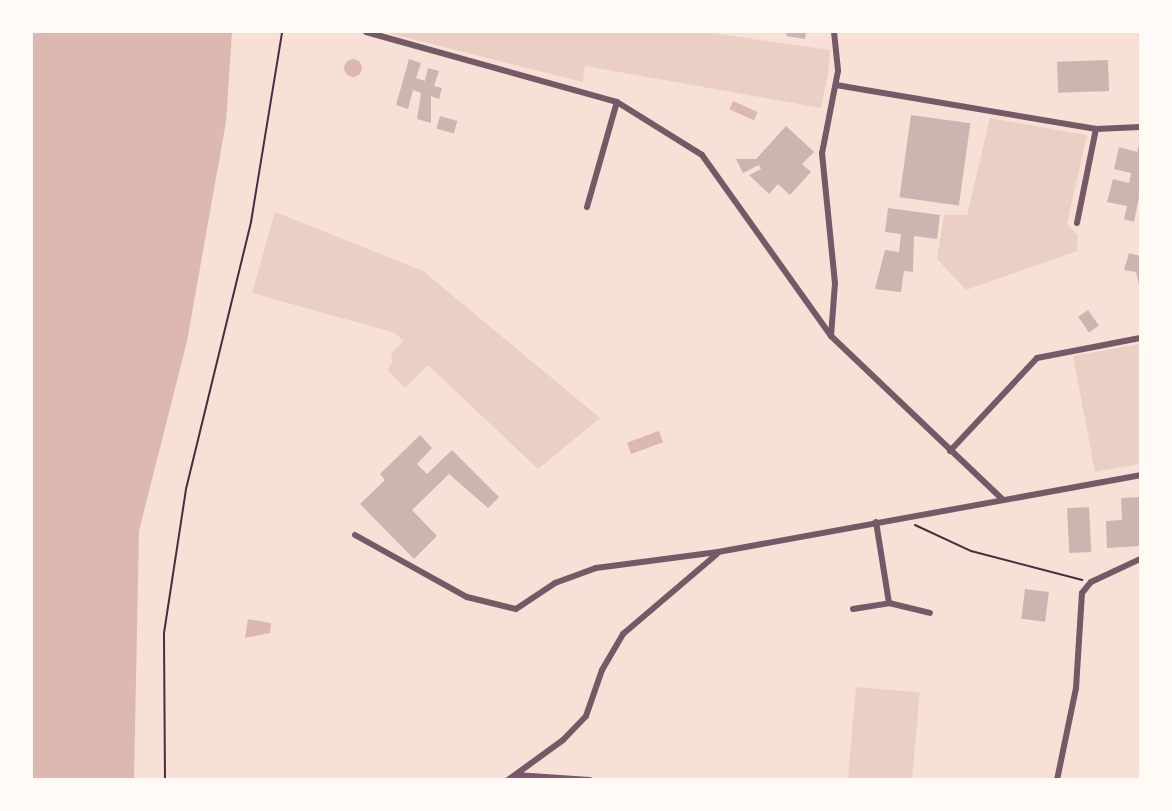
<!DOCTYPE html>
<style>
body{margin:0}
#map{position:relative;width:1172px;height:811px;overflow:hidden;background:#f7e1d7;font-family:"Golos Text",sans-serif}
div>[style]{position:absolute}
.green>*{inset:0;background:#ebcfc5;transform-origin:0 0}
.water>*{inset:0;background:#dcb8b0;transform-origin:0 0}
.round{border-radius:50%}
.building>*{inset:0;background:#ccb4b1;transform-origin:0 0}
.path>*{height:2px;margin:-1px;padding:0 1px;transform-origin:1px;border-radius:1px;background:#4a2c40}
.minor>*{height:6px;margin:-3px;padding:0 3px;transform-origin:3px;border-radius:3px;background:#755966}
span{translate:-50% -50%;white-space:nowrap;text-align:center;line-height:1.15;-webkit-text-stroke:4.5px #fffaf5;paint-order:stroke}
.frame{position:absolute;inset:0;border:33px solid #fffaf5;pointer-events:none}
</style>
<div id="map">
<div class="green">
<i style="clip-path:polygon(384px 32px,706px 32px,830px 50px,829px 68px,821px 108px,585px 66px,583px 82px)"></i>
<i style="clip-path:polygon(990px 118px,1087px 135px,1067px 224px,1078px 235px,1077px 251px,966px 290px,937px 259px,944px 215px,967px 215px)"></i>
<i style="clip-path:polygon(275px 212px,423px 271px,600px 418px,538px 469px,428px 365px,405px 388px,387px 370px,393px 362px,391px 354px,403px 341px,395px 333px,252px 293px)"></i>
<i style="clip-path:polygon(1140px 344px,1140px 464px,1095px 472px,1073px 356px)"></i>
<i style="left:856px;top:687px;width:64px;height:92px;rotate:5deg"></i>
</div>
<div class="water">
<i style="clip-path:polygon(32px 32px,232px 32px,226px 122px,187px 341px,139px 531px,134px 779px,32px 779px)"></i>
<i class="round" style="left:344px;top:59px;width:18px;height:18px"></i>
<i style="left:733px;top:101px;width:27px;height:9px;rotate:24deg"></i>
<i style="left:659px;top:431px;width:12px;height:34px;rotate:70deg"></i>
<i style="clip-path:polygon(248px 619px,271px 623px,270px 633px,245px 638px)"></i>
</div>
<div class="building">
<i style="clip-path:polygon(787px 32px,806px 32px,805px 39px,786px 36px)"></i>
<i style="clip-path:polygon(409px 59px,421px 63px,416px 78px,425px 81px,428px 68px,439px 71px,434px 86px,442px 88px,439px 99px,431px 96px,431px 123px,417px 119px,421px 93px,413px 90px,408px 109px,396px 105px)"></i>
<i style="left:1108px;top:60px;width:31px;height:51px;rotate:88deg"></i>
<i style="left:911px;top:115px;width:60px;height:83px;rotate:8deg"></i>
<i style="left:440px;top:116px;width:18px;height:13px;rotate:16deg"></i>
<i style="clip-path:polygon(786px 126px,814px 152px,802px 164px,811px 172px,790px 195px,778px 184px,769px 194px,749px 175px,761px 169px,759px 165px,743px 173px,736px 159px,756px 159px)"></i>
<i style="clip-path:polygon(1140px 141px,1140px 192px,1134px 222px,1124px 219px,1127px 206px,1107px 202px,1113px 179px,1129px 183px,1131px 173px,1114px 169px,1119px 147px,1137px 152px)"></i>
<i style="clip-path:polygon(888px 208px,940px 215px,937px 239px,914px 236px,913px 272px,904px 271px,901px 292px,875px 289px,885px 250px,899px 252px,901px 234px,885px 232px)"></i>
<i style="clip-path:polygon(1129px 253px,1140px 256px,1140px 289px,1136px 272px,1124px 270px)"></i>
<i style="left:1088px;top:310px;width:19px;height:12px;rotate:55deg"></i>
<i style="clip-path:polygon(420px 435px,432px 448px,417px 464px,427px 474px,452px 450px,499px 497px,488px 508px,449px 474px,412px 510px,437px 536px,414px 559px,360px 504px,385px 480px,380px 474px)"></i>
<i style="clip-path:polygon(1140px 497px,1140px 546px,1107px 548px,1106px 521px,1122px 520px,1121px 498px)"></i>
<i style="left:1089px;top:507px;width:45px;height:22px;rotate:87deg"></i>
<i style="left:1025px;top:589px;width:24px;height:30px;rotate:7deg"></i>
</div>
<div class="path">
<i style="left:915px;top:525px;width:62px;rotate:24.9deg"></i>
<i style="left:971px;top:551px;width:115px;rotate:14.6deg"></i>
<i style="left:165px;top:780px;width:147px;rotate:-90.4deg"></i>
<i style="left:164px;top:633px;width:146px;rotate:-81.3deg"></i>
<i style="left:186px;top:489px;width:275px;rotate:-76.3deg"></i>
<i style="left:251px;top:222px;width:193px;rotate:-80.7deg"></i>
</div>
<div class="minor">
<i style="left:366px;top:32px;width:261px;rotate:15.6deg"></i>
<i style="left:834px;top:32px;width:39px;rotate:84deg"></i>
<i style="left:838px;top:71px;width:84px;rotate:101deg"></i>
<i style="left:822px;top:153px;width:131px;rotate:84.3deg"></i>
<i style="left:835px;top:283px;width:53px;rotate:94.3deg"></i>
<i style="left:831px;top:336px;width:236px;rotate:43.6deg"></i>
<i style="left:836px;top:85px;width:264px;rotate:9.6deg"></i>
<i style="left:1096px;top:129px;width:44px;rotate:-2.6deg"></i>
<i style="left:587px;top:207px;width:109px;rotate:-74.1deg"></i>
<i style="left:617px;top:102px;width:100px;rotate:31.9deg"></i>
<i style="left:702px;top:155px;width:222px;rotate:54.5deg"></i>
<i style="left:1077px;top:223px;width:96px;rotate:-78.6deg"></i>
<i style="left:950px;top:451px;width:127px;rotate:-46.9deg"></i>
<i style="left:1037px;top:358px;width:105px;rotate:-11deg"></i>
<i style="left:355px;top:535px;width:128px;rotate:29deg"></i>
<i style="left:467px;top:597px;width:50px;rotate:13.8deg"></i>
<i style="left:516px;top:609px;width:47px;rotate:-33.7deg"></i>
<i style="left:555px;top:583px;width:44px;rotate:-20.1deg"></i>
<i style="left:596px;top:568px;width:123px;rotate:-7.5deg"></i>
<i style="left:718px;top:552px;width:429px;rotate:-10.3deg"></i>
<i style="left:889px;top:603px;width:42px;rotate:13.7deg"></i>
<i style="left:853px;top:609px;width:36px;rotate:-9deg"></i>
<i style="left:889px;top:603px;width:82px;rotate:-99.1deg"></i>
<i style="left:516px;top:775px;width:74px;rotate:3.9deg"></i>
<i style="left:508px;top:780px;width:68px;rotate:-36deg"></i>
<i style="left:563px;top:740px;width:33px;rotate:-46deg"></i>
<i style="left:586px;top:716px;width:49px;rotate:-70.8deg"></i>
<i style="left:602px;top:670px;width:42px;rotate:-59.7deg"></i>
<i style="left:623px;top:634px;width:123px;rotate:-40.4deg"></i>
<i style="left:1057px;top:780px;width:94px;rotate:-78.3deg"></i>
<i style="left:1076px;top:688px;width:95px;rotate:-86.4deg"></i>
<i style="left:1082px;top:593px;width:14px;rotate:-51deg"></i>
<i style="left:1091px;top:582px;width:54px;rotate:-25.1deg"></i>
</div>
<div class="frame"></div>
</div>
